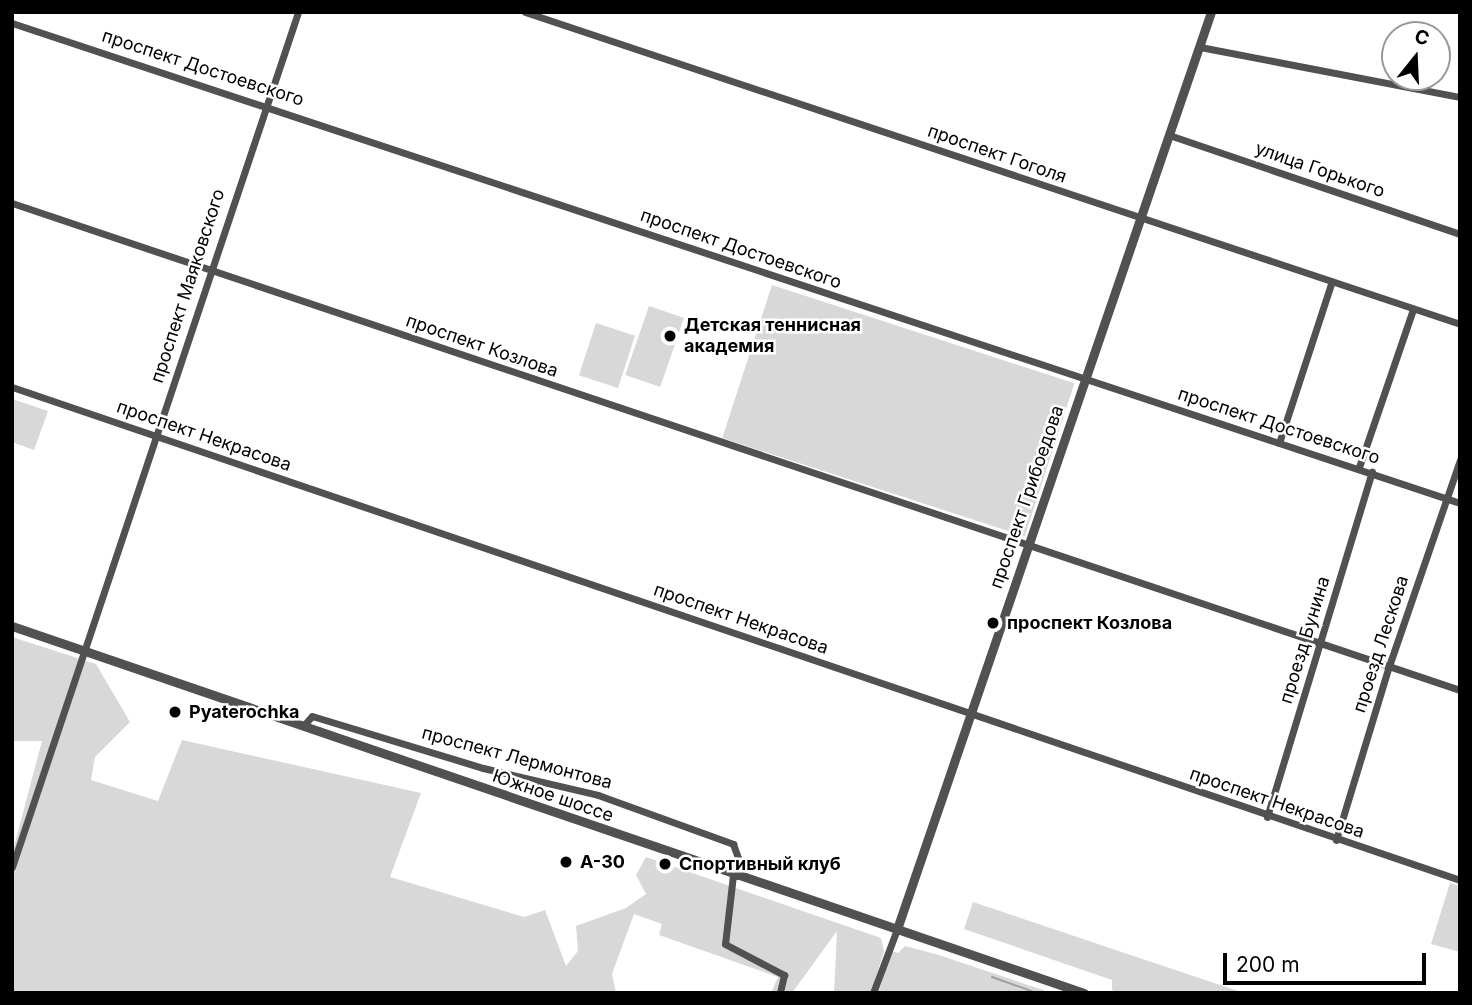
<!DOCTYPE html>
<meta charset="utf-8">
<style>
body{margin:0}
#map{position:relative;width:1472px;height:1005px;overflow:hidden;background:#fff;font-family:Inter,sans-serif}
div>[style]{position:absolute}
.green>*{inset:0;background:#d8d8d8;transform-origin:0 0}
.stream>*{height:2px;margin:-1px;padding:0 1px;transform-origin:1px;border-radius:1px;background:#9f9f9f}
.minor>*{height:7px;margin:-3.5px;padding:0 3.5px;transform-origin:3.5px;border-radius:3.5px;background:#515151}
.tertiary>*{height:9px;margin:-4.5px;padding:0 4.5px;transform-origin:4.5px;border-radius:4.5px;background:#515151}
.dots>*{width:19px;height:19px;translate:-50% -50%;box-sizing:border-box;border:4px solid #fff;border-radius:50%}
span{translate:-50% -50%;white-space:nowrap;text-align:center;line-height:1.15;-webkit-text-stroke:5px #fff;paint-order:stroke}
.street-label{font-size:18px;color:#000}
.poi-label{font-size:18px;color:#000;font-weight:700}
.left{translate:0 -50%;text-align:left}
.frame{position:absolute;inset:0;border:14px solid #000;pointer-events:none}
.north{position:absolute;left:1381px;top:21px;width:70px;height:70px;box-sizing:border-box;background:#fff;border:2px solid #999;border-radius:50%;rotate:18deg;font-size:19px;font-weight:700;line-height:28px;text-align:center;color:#000}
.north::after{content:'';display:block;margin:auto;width:24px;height:32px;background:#000;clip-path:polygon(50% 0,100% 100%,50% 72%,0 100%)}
.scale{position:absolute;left:1223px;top:953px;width:203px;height:32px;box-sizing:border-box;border:4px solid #000;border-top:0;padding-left:9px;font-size:21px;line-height:24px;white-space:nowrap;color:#000;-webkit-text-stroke:5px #fff;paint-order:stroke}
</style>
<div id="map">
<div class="green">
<i style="left:772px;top:285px;width:318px;height:161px;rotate:18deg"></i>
<i style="left:649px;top:306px;width:37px;height:73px;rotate:19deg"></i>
<i style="left:596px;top:323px;width:41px;height:55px;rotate:18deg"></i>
<i style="clip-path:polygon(12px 399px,48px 411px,34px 450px,12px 442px)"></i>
<i style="clip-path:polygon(12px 637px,96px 664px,130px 722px,95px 757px,91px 780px,158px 801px,182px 740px,421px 793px,390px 877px,524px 917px,545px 910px,566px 966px,578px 951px,576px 926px,626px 908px,646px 894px,636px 875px,646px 857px,881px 938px,884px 951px,871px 993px,834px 993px,837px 931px,792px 993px,771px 993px,778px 977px,659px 935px,662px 924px,634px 914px,612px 974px,616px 993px,12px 993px,12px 854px,42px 741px,12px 741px)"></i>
<i style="clip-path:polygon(1450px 883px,1460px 886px,1460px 952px,1431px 944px)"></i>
<i style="clip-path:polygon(973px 902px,1244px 993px,1119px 993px,1112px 990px,1112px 980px,964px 929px)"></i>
<i style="clip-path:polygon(905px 946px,939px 955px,1052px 993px,878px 993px,892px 951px,898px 953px)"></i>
</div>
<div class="stream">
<i style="left:992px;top:977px;width:48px;rotate:19.6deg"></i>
</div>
<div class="minor">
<i style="left:525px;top:12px;width:986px;rotate:18.45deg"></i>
<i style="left:12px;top:23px;width:1525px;rotate:18.34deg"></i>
<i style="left:1200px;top:47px;width:265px;rotate:10.9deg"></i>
<i style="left:1169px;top:135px;width:307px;rotate:18.8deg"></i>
<i style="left:12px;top:203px;width:1528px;rotate:18.59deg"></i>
<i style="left:12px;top:387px;width:1530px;rotate:18.8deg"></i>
<i style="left:1279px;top:443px;width:170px;rotate:-71.9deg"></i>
<i style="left:1359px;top:467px;width:167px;rotate:-71.1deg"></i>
<i style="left:303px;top:726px;width:13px;rotate:-48deg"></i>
<i style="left:312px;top:716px;width:179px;rotate:16.9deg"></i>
<i style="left:483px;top:768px;width:118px;rotate:13.2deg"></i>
<i style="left:598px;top:795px;width:144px;rotate:19.9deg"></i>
<i style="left:733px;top:844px;width:15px;rotate:70deg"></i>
<i style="left:738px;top:858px;width:18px;rotate:96deg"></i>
<i style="left:1267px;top:817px;width:361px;rotate:-73.1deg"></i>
<i style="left:1336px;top:840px;width:182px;rotate:-73.1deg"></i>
<i style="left:1389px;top:666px;width:218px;rotate:-71deg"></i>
<i style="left:12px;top:867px;width:902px;rotate:-71.5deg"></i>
<i style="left:733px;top:875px;width:69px;rotate:96.6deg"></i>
<i style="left:725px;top:944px;width:67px;rotate:27.7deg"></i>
<i style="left:784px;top:975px;width:18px;rotate:103deg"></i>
<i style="left:873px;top:993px;width:68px;rotate:-69.4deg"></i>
</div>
<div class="tertiary">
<i style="left:12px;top:626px;width:1133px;rotate:18.9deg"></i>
<i style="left:897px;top:929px;width:969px;rotate:-71.1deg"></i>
</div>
<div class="dots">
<i style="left:670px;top:336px;background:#000"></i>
<i style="left:993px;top:623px;background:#000"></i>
<i style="left:175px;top:712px;background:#000"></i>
<i style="left:566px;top:862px;background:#000"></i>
<i style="left:665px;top:864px;background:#000"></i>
</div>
<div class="street-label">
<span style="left:203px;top:68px;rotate:18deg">проспект Достоевского</span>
<span style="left:997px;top:154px;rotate:19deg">проспект Гоголя</span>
<span style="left:1320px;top:170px;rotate:19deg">улица Горького</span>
<span style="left:741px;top:249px;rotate:19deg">проспект Достоевского</span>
<span style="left:188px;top:286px;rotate:-72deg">проспект Маяковского</span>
<span style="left:482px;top:346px;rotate:19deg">проспект Козлова</span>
<span style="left:1279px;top:426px;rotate:18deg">проспект Достоевского</span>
<span style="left:204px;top:436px;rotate:19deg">проспект Некрасова</span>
<span style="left:1027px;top:497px;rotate:-71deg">проспект Грибоедова</span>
<span style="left:741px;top:619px;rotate:19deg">проспект Некрасова</span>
<span style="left:1305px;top:640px;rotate:-73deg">проезд Бунина</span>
<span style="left:1381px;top:644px;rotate:-72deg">проезд Лескова</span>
<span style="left:517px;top:758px;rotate:15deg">проспект Лермонтова</span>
<span style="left:553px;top:796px;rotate:19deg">Южное шоссе</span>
<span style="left:1277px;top:803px;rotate:19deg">проспект Некрасова</span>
</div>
<div class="poi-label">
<span class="left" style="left:684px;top:336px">Детская теннисная<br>академия</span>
<span class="left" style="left:1007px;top:623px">проспект Козлова</span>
<span class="left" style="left:189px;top:712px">Pyaterochka</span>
<span class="left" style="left:580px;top:862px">А-30</span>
<span class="left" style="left:679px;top:864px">Спортивный клуб</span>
</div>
<div class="frame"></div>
<div class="north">С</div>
<div class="scale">200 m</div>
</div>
